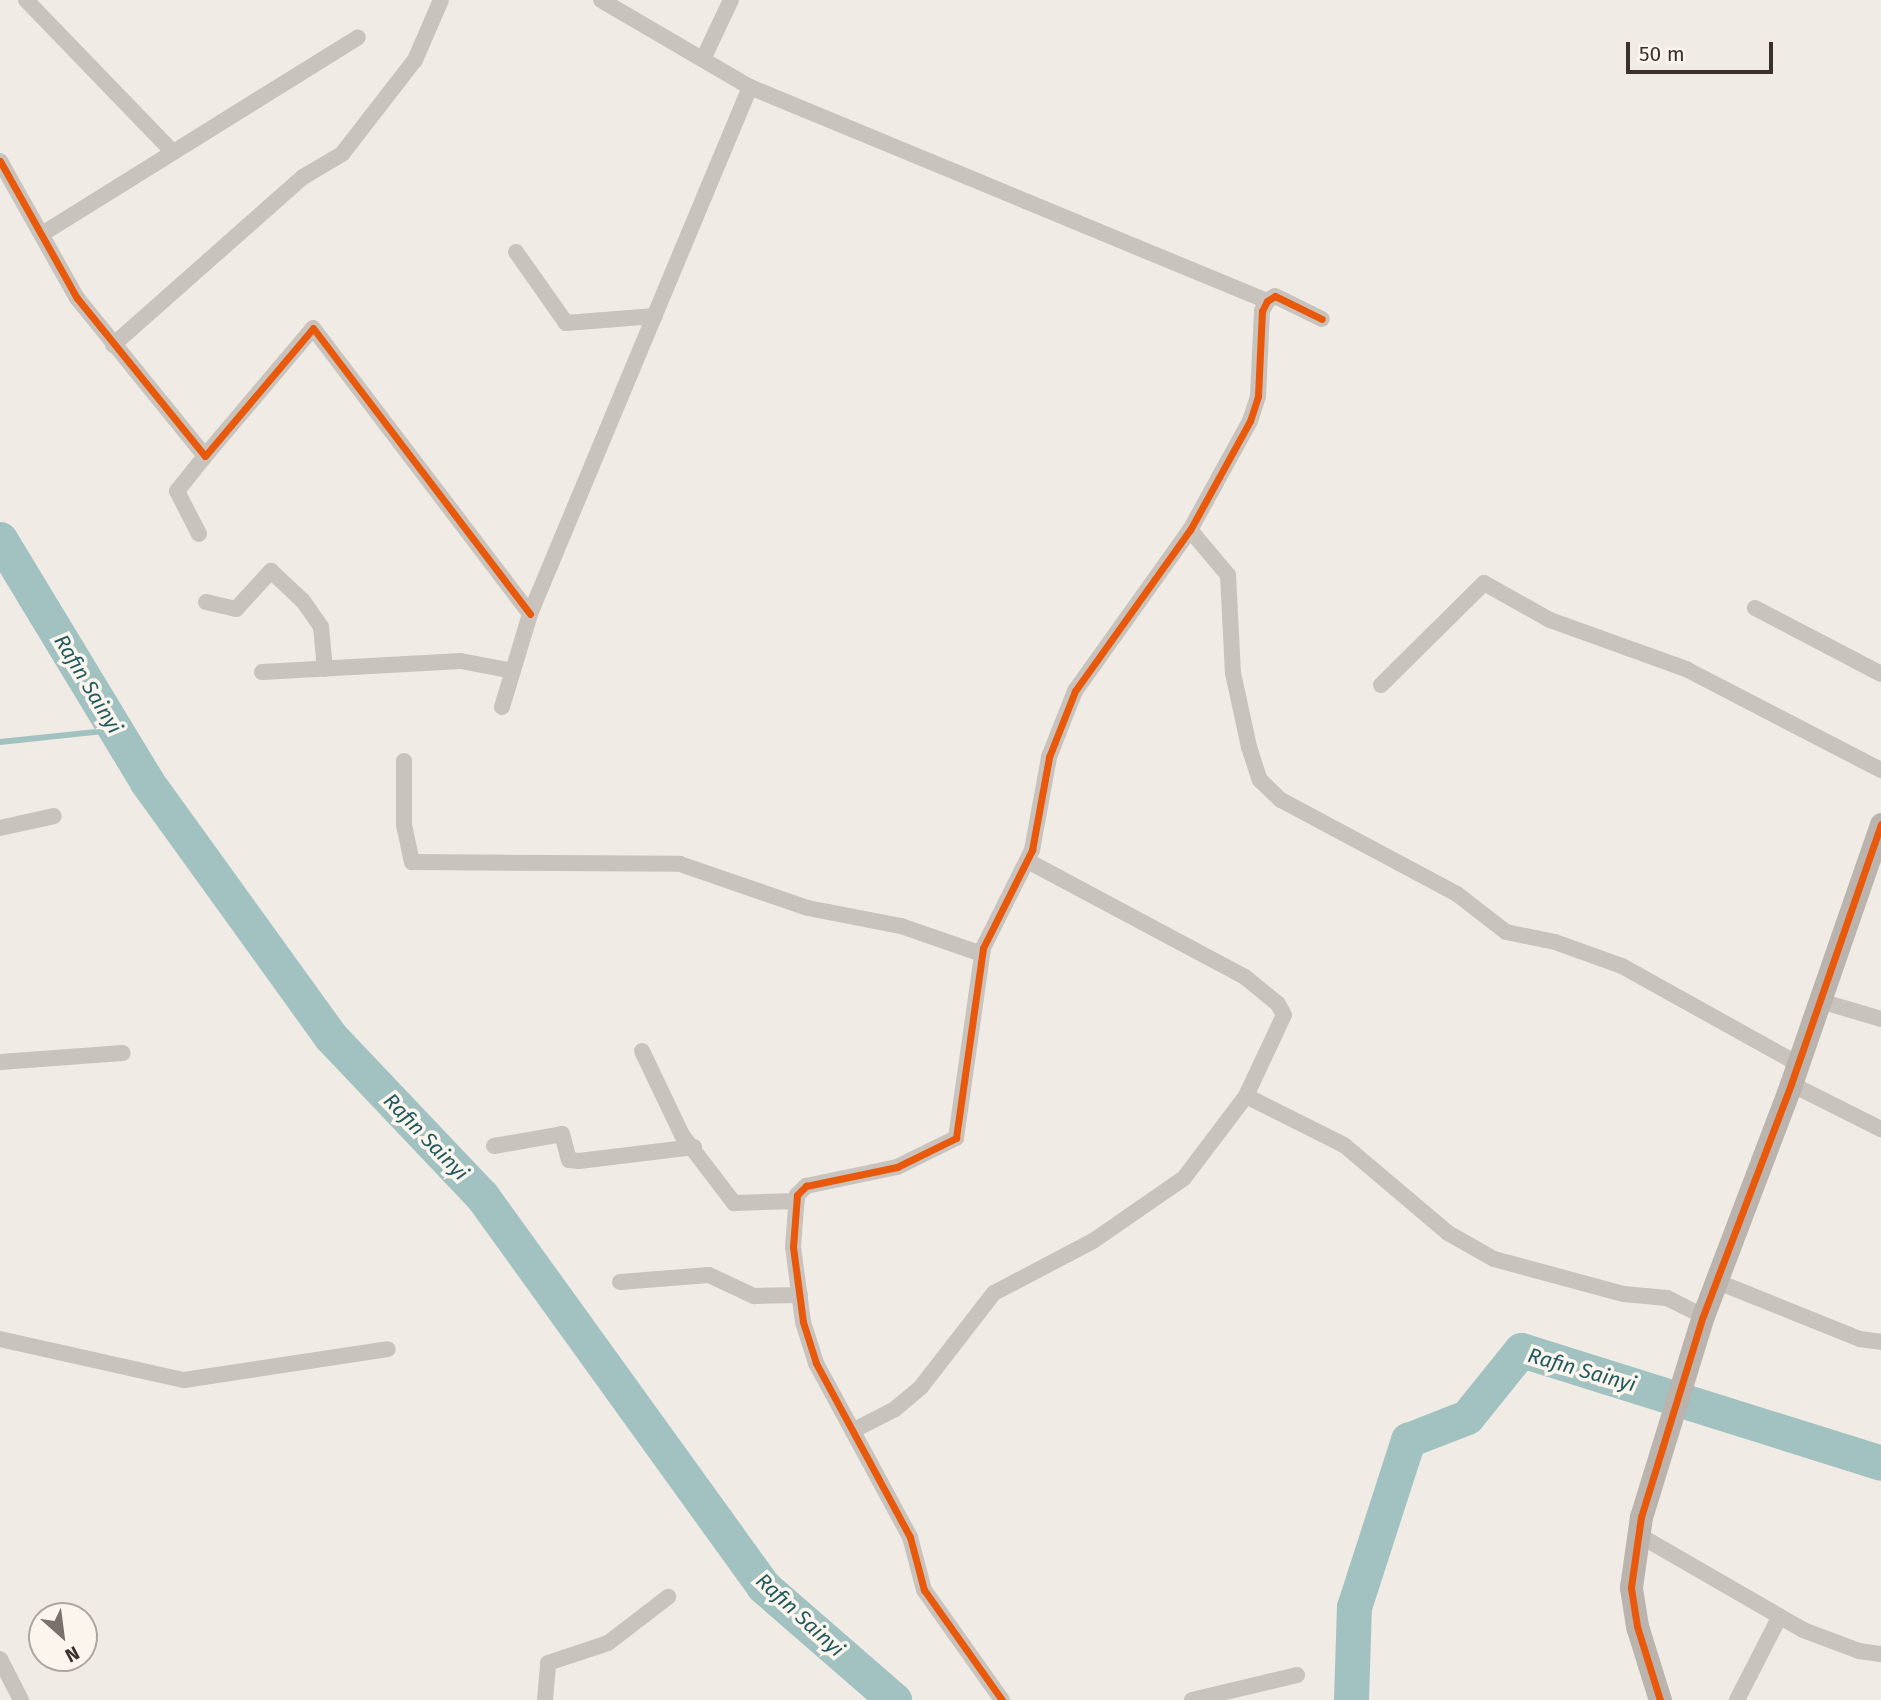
<!DOCTYPE html>
<style>
body{margin:0}
#map{position:relative;width:1881px;height:1700px;overflow:hidden;background:#f0ebe5;font-family:"Fira Sans",sans-serif}
div>[style]{position:absolute}
.stream>*{height:6px;margin:-3px;padding:0 3px;transform-origin:3px;border-radius:3px;background:#a1c2c1}
.river>*{height:35px;margin:-17.5px;padding:0 17.5px;transform-origin:17.5px;border-radius:17.5px;background:#a1c2c1}
.street>*{height:16px;margin:-8px;padding:0 8px;transform-origin:8px;border-radius:8px;background:#c9c3be}
.secondary>*{height:23px;margin:-11.5px;padding:0 11.5px;transform-origin:11.5px;border-radius:11.5px;background:#bab3ae}
.cycleway>*{height:7px;margin:-3.5px;padding:0 3.5px;transform-origin:3.5px;border-radius:3.5px;background:#e8590c}
span{translate:-50% -50%;white-space:nowrap;text-align:center;line-height:1.15;-webkit-text-stroke:7px #fbf5ee;paint-order:stroke}
.water-label{font-size:21px;color:#1f5a5e;font-style:italic}
.north{position:absolute;left:28px;top:1602px;width:70px;height:70px;box-sizing:border-box;background:#fbf5ee;border:2px solid #aea6a0;border-radius:50%;rotate:152deg;font-size:19px;font-weight:700;line-height:28px;text-align:center;color:#3b302b}
.north::after{content:'';display:block;margin:auto;width:24px;height:32px;background:#7a716c;clip-path:polygon(50% 0,100% 100%,50% 72%,0 100%)}
.scale{position:absolute;left:1626px;top:42px;width:147px;height:32px;box-sizing:border-box;border:4px solid #3b302b;border-top:0;padding-left:9px;font-size:21px;line-height:24px;white-space:nowrap;color:#3b302b;-webkit-text-stroke:5px #fbf5ee;paint-order:stroke}
</style>
<div id="map">
<div class="stream">
<i style="left:0;top:742px;width:116px;rotate:-6deg"></i>
</div>
<div class="river">
<i style="left:0;top:539px;width:284px;rotate:58.8deg"></i>
<i style="left:147px;top:782px;width:314px;rotate:54.2deg"></i>
<i style="left:331px;top:1037px;width:219px;rotate:46.5deg"></i>
<i style="left:482px;top:1196px;width:481px;rotate:54.2deg"></i>
<i style="left:763px;top:1586px;width:174px;rotate:41deg"></i>
<i style="left:1351px;top:1700px;width:93px;rotate:-88.2deg"></i>
<i style="left:1354px;top:1607px;width:176px;rotate:-72.1deg"></i>
<i style="left:1408px;top:1440px;width:63px;rotate:-21.3deg"></i>
<i style="left:1467px;top:1417px;width:86px;rotate:-51.1deg"></i>
<i style="left:1521px;top:1350px;width:377px;rotate:17.4deg"></i>
</div>
<div class="street">
<i style="left:26px;top:0;width:211px;rotate:46deg"></i>
<i style="left:601px;top:0;width:173px;rotate:30.3deg"></i>
<i style="left:750px;top:87px;width:560px;rotate:22.49deg"></i>
<i style="left:704px;top:57px;width:63px;rotate:-64.7deg"></i>
<i style="left:0;top:161px;width:157px;rotate:60.7deg"></i>
<i style="left:77px;top:298px;width:203px;rotate:51deg"></i>
<i style="left:205px;top:456px;width:167px;rotate:-49.8deg"></i>
<i style="left:313px;top:328px;width:359px;rotate:52.8deg"></i>
<i style="left:42px;top:234px;width:372px;rotate:-31.9deg"></i>
<i style="left:516px;top:252px;width:87px;rotate:54.8deg"></i>
<i style="left:566px;top:323px;width:89px;rotate:-4.5deg"></i>
<i style="left:113px;top:345px;width:254px;rotate:-41.5deg"></i>
<i style="left:303px;top:177px;width:45px;rotate:-30.5deg"></i>
<i style="left:342px;top:154px;width:119px;rotate:-52.2deg"></i>
<i style="left:415px;top:60px;width:65px;rotate:-66.6deg"></i>
<i style="left:1190px;top:530px;width:59px;rotate:49.8deg"></i>
<i style="left:1228px;top:575px;width:98px;rotate:87.1deg"></i>
<i style="left:1233px;top:673px;width:76px;rotate:77.8deg"></i>
<i style="left:1249px;top:747px;width:35px;rotate:72deg"></i>
<i style="left:1260px;top:780px;width:29px;rotate:44deg"></i>
<i style="left:1281px;top:800px;width:200px;rotate:28.1deg"></i>
<i style="left:1457px;top:894px;width:62px;rotate:37.8deg"></i>
<i style="left:1506px;top:932px;width:50px;rotate:11.5deg"></i>
<i style="left:1555px;top:942px;width:71px;rotate:19.7deg"></i>
<i style="left:1622px;top:966px;width:201px;rotate:29.1deg"></i>
<i style="left:199px;top:534px;width:48px;rotate:-117.1deg"></i>
<i style="left:177px;top:491px;width:45px;rotate:-51.3deg"></i>
<i style="left:206px;top:602px;width:31px;rotate:13deg"></i>
<i style="left:236px;top:609px;width:52px;rotate:-47.4deg"></i>
<i style="left:271px;top:571px;width:44px;rotate:43.2deg"></i>
<i style="left:303px;top:601px;width:32px;rotate:55deg"></i>
<i style="left:321px;top:627px;width:42px;rotate:84.6deg"></i>
<i style="left:1755px;top:608px;width:142px;rotate:27.6deg"></i>
<i style="left:262px;top:672px;width:199px;rotate:-3.2deg"></i>
<i style="left:461px;top:661px;width:53px;rotate:10.9deg"></i>
<i style="left:1381px;top:685px;width:145px;rotate:-44.7deg"></i>
<i style="left:1484px;top:583px;width:76px;rotate:29.3deg"></i>
<i style="left:1550px;top:620px;width:145px;rotate:19.8deg"></i>
<i style="left:1686px;top:669px;width:220px;rotate:27.4deg"></i>
<i style="left:502px;top:707px;width:97px;rotate:-73.2deg"></i>
<i style="left:530px;top:614px;width:571px;rotate:-67.34deg"></i>
<i style="left:404px;top:761px;width:64px;rotate:90deg"></i>
<i style="left:404px;top:825px;width:38px;rotate:78deg"></i>
<i style="left:412px;top:862px;width:268px;rotate:0.4deg"></i>
<i style="left:680px;top:864px;width:135px;rotate:19deg"></i>
<i style="left:808px;top:908px;width:95px;rotate:11deg"></i>
<i style="left:901px;top:926px;width:86px;rotate:19.1deg"></i>
<i style="left:0;top:828px;width:55px;rotate:-12.5deg"></i>
<i style="left:1820px;top:1001px;width:64px;rotate:16.4deg"></i>
<i style="left:642px;top:1051px;width:93px;rotate:64.5deg"></i>
<i style="left:682px;top:1135px;width:86px;rotate:52.6deg"></i>
<i style="left:734px;top:1203px;width:63px;rotate:-1.8deg"></i>
<i style="left:0;top:1062px;width:123px;rotate:-4.2deg"></i>
<i style="left:1791px;top:1084px;width:101px;rotate:26.6deg"></i>
<i style="left:1246px;top:1096px;width:110px;rotate:26.6deg"></i>
<i style="left:1344px;top:1145px;width:136px;rotate:40.2deg"></i>
<i style="left:1448px;top:1233px;width:53px;rotate:29.5deg"></i>
<i style="left:1494px;top:1259px;width:135px;rotate:15.1deg"></i>
<i style="left:1624px;top:1294px;width:43px;rotate:5.3deg"></i>
<i style="left:1667px;top:1298px;width:40px;rotate:26.6deg"></i>
<i style="left:494px;top:1146px;width:69px;rotate:-10deg"></i>
<i style="left:562px;top:1134px;width:27px;rotate:75deg"></i>
<i style="left:569px;top:1160px;width:10px;rotate:6deg"></i>
<i style="left:579px;top:1161px;width:116px;rotate:-6.9deg"></i>
<i style="left:620px;top:1282px;width:89px;rotate:-4.5deg"></i>
<i style="left:709px;top:1275px;width:50px;rotate:25deg"></i>
<i style="left:754px;top:1296px;width:46px;rotate:-1.2deg"></i>
<i style="left:1718px;top:1282px;width:153px;rotate:21.9deg"></i>
<i style="left:1860px;top:1339px;width:21px;rotate:8deg"></i>
<i style="left:0;top:1339px;width:189px;rotate:12.6deg"></i>
<i style="left:184px;top:1380px;width:206px;rotate:-8.6deg"></i>
<i style="left:854px;top:1430px;width:46px;rotate:-27.1deg"></i>
<i style="left:895px;top:1409px;width:34px;rotate:-40deg"></i>
<i style="left:921px;top:1387px;width:119px;rotate:-52.2deg"></i>
<i style="left:994px;top:1293px;width:112px;rotate:-27.7deg"></i>
<i style="left:1093px;top:1241px;width:111px;rotate:-34.7deg"></i>
<i style="left:1184px;top:1178px;width:103px;rotate:-52.9deg"></i>
<i style="left:1246px;top:1096px;width:89px;rotate:-64.9deg"></i>
<i style="left:1284px;top:1015px;width:13px;rotate:-119deg"></i>
<i style="left:1278px;top:1004px;width:43px;rotate:-140.7deg"></i>
<i style="left:1245px;top:977px;width:246px;rotate:-151.9deg"></i>
<i style="left:1637px;top:1534px;width:192px;rotate:30deg"></i>
<i style="left:1803px;top:1630px;width:60px;rotate:20.6deg"></i>
<i style="left:1859px;top:1651px;width:22px;rotate:8deg"></i>
<i style="left:0;top:1659px;width:46px;rotate:62.9deg"></i>
<i style="left:545px;top:1700px;width:37px;rotate:-85deg"></i>
<i style="left:548px;top:1663px;width:63px;rotate:-18.4deg"></i>
<i style="left:608px;top:1643px;width:76px;rotate:-37.5deg"></i>
<i style="left:1002px;top:1700px;width:135px;rotate:-125.3deg"></i>
<i style="left:924px;top:1590px;width:55px;rotate:-104.8deg"></i>
<i style="left:910px;top:1537px;width:198px;rotate:-118.4deg"></i>
<i style="left:816px;top:1363px;width:43px;rotate:-107.6deg"></i>
<i style="left:803px;top:1322px;width:76px;rotate:-97.6deg"></i>
<i style="left:793px;top:1247px;width:52px;rotate:-85.6deg"></i>
<i style="left:797px;top:1195px;width:13px;rotate:-45deg"></i>
<i style="left:806px;top:1186px;width:93px;rotate:-11.8deg"></i>
<i style="left:897px;top:1167px;width:66px;rotate:-26.2deg"></i>
<i style="left:956px;top:1138px;width:192px;rotate:-81.9deg"></i>
<i style="left:983px;top:948px;width:110px;rotate:-63.4deg"></i>
<i style="left:1032px;top:850px;width:95px;rotate:-79.6deg"></i>
<i style="left:1049px;top:757px;width:71px;rotate:-68.5deg"></i>
<i style="left:1075px;top:691px;width:198px;rotate:-54.5deg"></i>
<i style="left:1190px;top:530px;width:124px;rotate:-61.2deg"></i>
<i style="left:1250px;top:421px;width:26px;rotate:-72deg"></i>
<i style="left:1258px;top:396px;width:85px;rotate:-87.3deg"></i>
<i style="left:1262px;top:311px;width:11px;rotate:-63deg"></i>
<i style="left:1267px;top:301px;width:9px;rotate:-32deg"></i>
<i style="left:1275px;top:296px;width:52px;rotate:26.1deg"></i>
<i style="left:1192px;top:1700px;width:108px;rotate:-13.4deg"></i>
<i style="left:1737px;top:1700px;width:94px;rotate:-62.9deg"></i>
</div>
<div class="secondary">
<i style="left:1660px;top:1700px;width:77px;rotate:-107.3deg"></i>
<i style="left:1637px;top:1626px;width:39px;rotate:-99deg"></i>
<i style="left:1631px;top:1587px;width:71px;rotate:-81.9deg"></i>
<i style="left:1641px;top:1517px;width:210px;rotate:-72.9deg"></i>
<i style="left:1703px;top:1316px;width:248px;rotate:-69.2deg"></i>
<i style="left:1791px;top:1084px;width:275px;rotate:-70.9deg"></i>
</div>
<div class="cycleway">
<i style="left:0;top:161px;width:157px;rotate:60.7deg"></i>
<i style="left:77px;top:298px;width:203px;rotate:51deg"></i>
<i style="left:205px;top:456px;width:167px;rotate:-49.8deg"></i>
<i style="left:313px;top:328px;width:359px;rotate:52.8deg"></i>
<i style="left:1002px;top:1700px;width:135px;rotate:-125.3deg"></i>
<i style="left:924px;top:1590px;width:55px;rotate:-104.8deg"></i>
<i style="left:910px;top:1537px;width:198px;rotate:-118.4deg"></i>
<i style="left:816px;top:1363px;width:43px;rotate:-107.6deg"></i>
<i style="left:803px;top:1322px;width:76px;rotate:-97.6deg"></i>
<i style="left:793px;top:1247px;width:52px;rotate:-85.6deg"></i>
<i style="left:797px;top:1195px;width:13px;rotate:-45deg"></i>
<i style="left:806px;top:1186px;width:93px;rotate:-11.8deg"></i>
<i style="left:897px;top:1167px;width:66px;rotate:-26.2deg"></i>
<i style="left:956px;top:1138px;width:192px;rotate:-81.9deg"></i>
<i style="left:983px;top:948px;width:110px;rotate:-63.4deg"></i>
<i style="left:1032px;top:850px;width:95px;rotate:-79.6deg"></i>
<i style="left:1049px;top:757px;width:71px;rotate:-68.5deg"></i>
<i style="left:1075px;top:691px;width:198px;rotate:-54.5deg"></i>
<i style="left:1190px;top:530px;width:124px;rotate:-61.2deg"></i>
<i style="left:1250px;top:421px;width:26px;rotate:-72deg"></i>
<i style="left:1258px;top:396px;width:85px;rotate:-87.3deg"></i>
<i style="left:1262px;top:311px;width:11px;rotate:-63deg"></i>
<i style="left:1267px;top:301px;width:9px;rotate:-32deg"></i>
<i style="left:1275px;top:296px;width:52px;rotate:26.1deg"></i>
<i style="left:1660px;top:1700px;width:77px;rotate:-107.3deg"></i>
<i style="left:1637px;top:1626px;width:39px;rotate:-99deg"></i>
<i style="left:1631px;top:1587px;width:71px;rotate:-81.9deg"></i>
<i style="left:1641px;top:1517px;width:210px;rotate:-72.9deg"></i>
<i style="left:1703px;top:1316px;width:248px;rotate:-69.2deg"></i>
<i style="left:1791px;top:1084px;width:275px;rotate:-70.9deg"></i>
</div>
<div class="water-label">
<span style="left:88px;top:684px;rotate:59deg">Rafin Sainyi</span>
<span style="left:426px;top:1137px;rotate:46deg">Rafin Sainyi</span>
<span style="left:1582px;top:1370px;rotate:16deg">Rafin Sainyi</span>
<span style="left:800px;top:1615px;rotate:43deg">Rafin Sainyi</span>
</div>
<div class="north">N</div>
<div class="scale">50 m</div>
</div>
